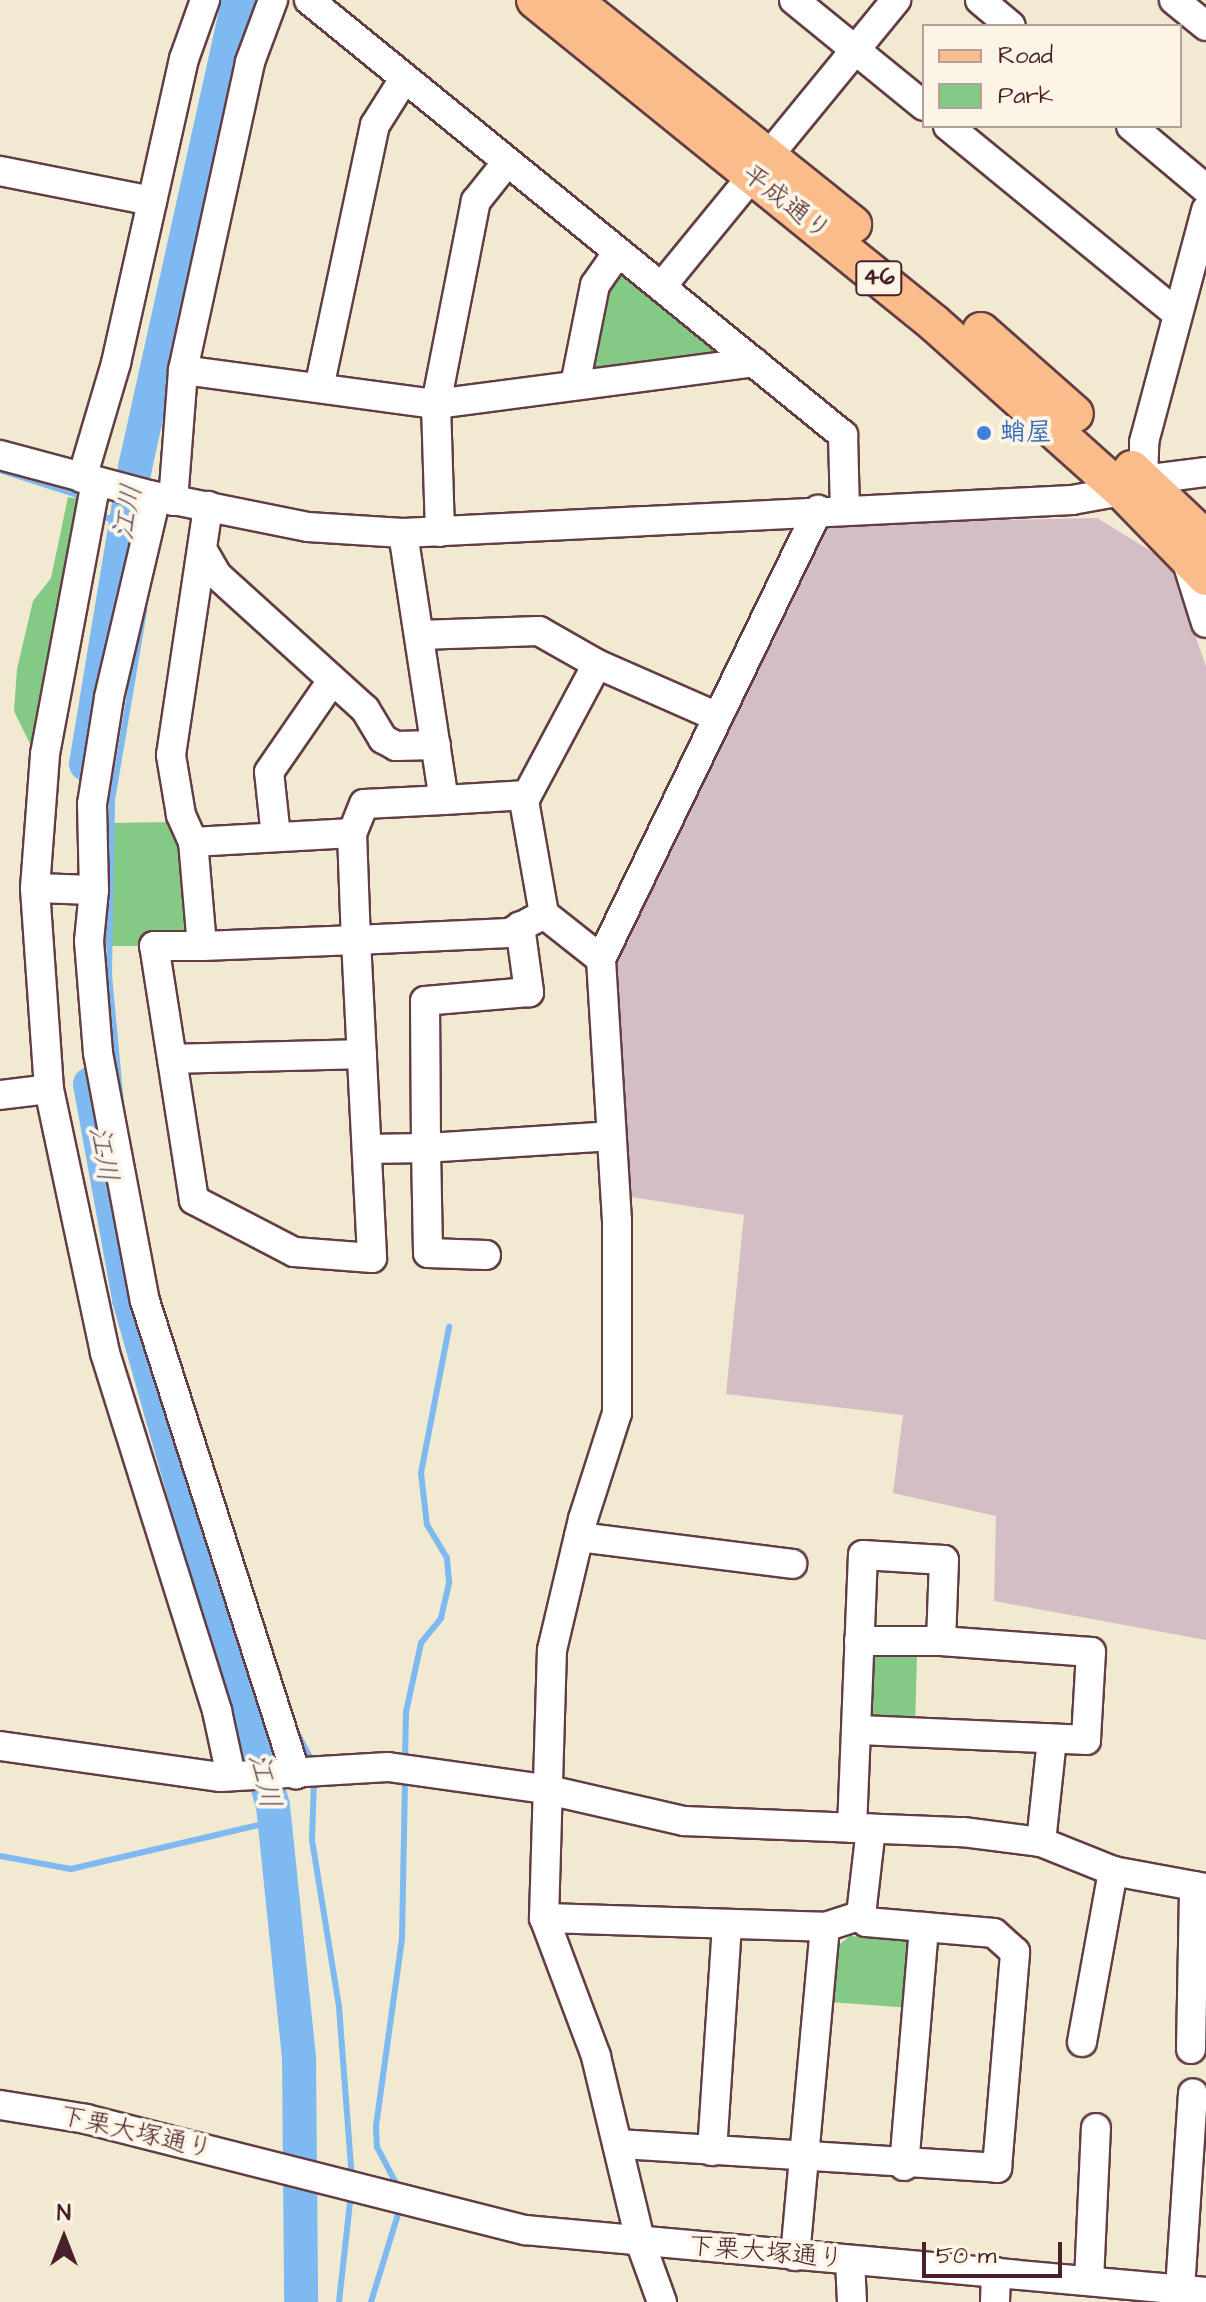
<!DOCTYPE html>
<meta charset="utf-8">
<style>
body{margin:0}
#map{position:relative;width:1206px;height:2302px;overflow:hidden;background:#f1ead0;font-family:"Architects Daughter","Klee One",sans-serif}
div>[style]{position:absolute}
.industrial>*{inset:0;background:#d2bec4}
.green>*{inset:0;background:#84c984}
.stream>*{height:6px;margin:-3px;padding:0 3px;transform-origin:3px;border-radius:3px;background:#7ebaf1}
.river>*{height:34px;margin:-17px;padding:0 17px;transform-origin:17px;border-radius:17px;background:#7ebaf1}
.roads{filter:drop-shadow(2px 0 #633d44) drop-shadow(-2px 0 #633d44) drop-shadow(0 2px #633d44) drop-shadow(0 -2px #633d44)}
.minor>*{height:28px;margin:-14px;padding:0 14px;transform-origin:14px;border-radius:14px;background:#fff}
.major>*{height:36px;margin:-18px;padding:0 18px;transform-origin:18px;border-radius:18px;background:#f9bc8a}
.dots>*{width:22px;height:22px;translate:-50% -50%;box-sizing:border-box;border:4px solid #fcf5e5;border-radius:50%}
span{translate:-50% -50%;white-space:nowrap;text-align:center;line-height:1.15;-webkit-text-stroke:8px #fcf5e5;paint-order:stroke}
.shield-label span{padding:2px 6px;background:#fcf5e5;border:2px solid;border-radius:6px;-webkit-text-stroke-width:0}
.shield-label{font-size:24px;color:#4a1f2b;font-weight:700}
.street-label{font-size:26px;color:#4a1f2b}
.shop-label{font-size:26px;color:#366cbe;font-weight:700}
.left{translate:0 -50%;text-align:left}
.water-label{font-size:28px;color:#5a4e66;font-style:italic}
.legend{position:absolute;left:922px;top:24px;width:260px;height:104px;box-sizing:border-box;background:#fcf5e5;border:2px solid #b59f9b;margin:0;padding:10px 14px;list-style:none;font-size:24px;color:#4a1f2b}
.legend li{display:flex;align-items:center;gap:16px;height:40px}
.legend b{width:40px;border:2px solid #b59f9b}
.north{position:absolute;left:24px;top:2198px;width:80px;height:80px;-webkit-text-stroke:6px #fcf5e5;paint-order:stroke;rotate:0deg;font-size:22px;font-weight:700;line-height:32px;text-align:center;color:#4a1f2b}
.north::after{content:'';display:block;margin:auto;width:28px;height:36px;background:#4a1f2b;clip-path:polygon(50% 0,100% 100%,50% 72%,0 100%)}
.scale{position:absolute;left:922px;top:2242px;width:140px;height:36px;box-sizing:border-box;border:4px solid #4a1f2b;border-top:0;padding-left:10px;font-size:24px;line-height:28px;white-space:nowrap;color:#4a1f2b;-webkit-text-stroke:6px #fcf5e5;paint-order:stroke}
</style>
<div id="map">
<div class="industrial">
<i style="clip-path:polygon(1097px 518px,1169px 562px,1206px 666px,1206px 1640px,994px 1601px,996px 1516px,893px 1493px,903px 1415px,726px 1394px,744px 1215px,619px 1195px,613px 966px,826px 524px)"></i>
</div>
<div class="green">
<i style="clip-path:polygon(617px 271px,630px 271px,727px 348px,721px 361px,597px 377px,585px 366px,602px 295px)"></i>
<i style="clip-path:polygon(68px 497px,100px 503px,33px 750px,14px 711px,17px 669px,33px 601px,51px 578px)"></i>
<i style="clip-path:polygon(174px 822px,191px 860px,194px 933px,186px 946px,105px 946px,108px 823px)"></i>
<i style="clip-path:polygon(878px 1653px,917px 1655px,915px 1727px,866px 1716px,868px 1663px)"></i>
<i style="clip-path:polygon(850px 1936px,907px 1939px,915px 1951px,911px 2008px,830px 2002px,835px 1948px)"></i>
</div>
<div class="stream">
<i style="left:0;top:470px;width:82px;rotate:17.8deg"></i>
<i style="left:78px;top:495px;width:17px;rotate:83deg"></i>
<i style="left:99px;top:516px;width:27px;rotate:13deg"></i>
<i style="left:121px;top:1104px;width:131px;rotate:-95.3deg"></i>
<i style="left:109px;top:974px;width:174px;rotate:-89deg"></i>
<i style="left:112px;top:800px;width:193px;rotate:-80.4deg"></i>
<i style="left:295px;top:1729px;width:41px;rotate:62.2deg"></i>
<i style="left:405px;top:1761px;width:49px;rotate:-88.8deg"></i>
<i style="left:406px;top:1712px;width:71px;rotate:-77.7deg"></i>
<i style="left:421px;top:1643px;width:32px;rotate:-51deg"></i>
<i style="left:441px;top:1618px;width:37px;rotate:-77deg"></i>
<i style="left:449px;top:1582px;width:24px;rotate:-95deg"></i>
<i style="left:447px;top:1558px;width:39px;rotate:-121deg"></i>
<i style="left:427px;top:1525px;width:52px;rotate:-96.6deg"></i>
<i style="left:421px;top:1473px;width:149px;rotate:-79.1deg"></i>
<i style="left:314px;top:1780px;width:60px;rotate:91.9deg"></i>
<i style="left:312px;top:1840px;width:169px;rotate:80.8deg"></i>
<i style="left:339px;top:2007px;width:171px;rotate:85.7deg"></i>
<i style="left:0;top:1856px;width:72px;rotate:10.4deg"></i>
<i style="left:71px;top:1869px;width:210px;rotate:-13.2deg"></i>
<i style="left:399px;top:2189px;width:47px;rotate:-117.6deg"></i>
<i style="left:377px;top:2147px;width:21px;rotate:-93deg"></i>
<i style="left:376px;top:2126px;width:190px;rotate:-82.1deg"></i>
<i style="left:402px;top:1938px;width:162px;rotate:-88.9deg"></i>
<i style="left:339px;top:2302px;width:109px;rotate:-83.7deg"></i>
<i style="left:371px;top:2302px;width:98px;rotate:-72.9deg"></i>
</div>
<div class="river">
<i style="left:86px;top:764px;width:305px;rotate:-80.6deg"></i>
<i style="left:136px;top:463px;width:474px;rotate:-77.5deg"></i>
<i style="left:90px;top:1084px;width:219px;rotate:79.7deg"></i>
<i style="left:129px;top:1299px;width:527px;rotate:74.14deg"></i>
<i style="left:273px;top:1806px;width:251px;rotate:84.1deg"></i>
<i style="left:299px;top:2056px;width:246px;rotate:89.5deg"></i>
</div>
<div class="roads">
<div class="minor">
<i style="left:309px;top:0;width:689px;rotate:39.17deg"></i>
<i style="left:843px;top:435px;width:75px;rotate:88.5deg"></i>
<i style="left:794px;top:0;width:168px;rotate:39.2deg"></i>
<i style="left:980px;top:0;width:40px;rotate:40deg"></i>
<i style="left:1174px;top:0;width:41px;rotate:39.1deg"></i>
<i style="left:948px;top:126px;width:293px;rotate:39.3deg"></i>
<i style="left:1131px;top:126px;width:98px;rotate:40deg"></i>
<i style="left:0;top:171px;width:155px;rotate:11.2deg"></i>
<i style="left:662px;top:286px;width:370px;rotate:-50.7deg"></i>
<i style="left:183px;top:370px;width:255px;rotate:7.7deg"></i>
<i style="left:436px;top:404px;width:321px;rotate:-7.5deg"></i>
<i style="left:575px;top:385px;width:102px;rotate:-78.7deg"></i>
<i style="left:595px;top:285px;width:40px;rotate:-55.1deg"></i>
<i style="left:319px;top:388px;width:269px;rotate:-78deg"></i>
<i style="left:375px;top:125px;width:54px;rotate:-57.8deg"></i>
<i style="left:0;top:455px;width:154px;rotate:15deg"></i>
<i style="left:149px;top:495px;width:162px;rotate:11.4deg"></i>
<i style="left:308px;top:527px;width:95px;rotate:3.6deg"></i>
<i style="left:403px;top:533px;width:670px;rotate:-2.82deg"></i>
<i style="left:1072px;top:500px;width:51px;rotate:-10.2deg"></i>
<i style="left:1122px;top:491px;width:24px;rotate:-28deg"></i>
<i style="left:1143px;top:480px;width:64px;rotate:-7.2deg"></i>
<i style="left:82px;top:478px;width:120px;rotate:-73.5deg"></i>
<i style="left:116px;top:363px;width:312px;rotate:-77.4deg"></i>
<i style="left:184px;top:59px;width:63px;rotate:-70.4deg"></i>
<i style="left:1143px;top:480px;width:38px;rotate:-88deg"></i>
<i style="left:1144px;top:442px;width:240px;rotate:-75deg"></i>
<i style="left:156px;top:497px;width:206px;rotate:103.2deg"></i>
<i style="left:109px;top:698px;width:107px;rotate:99.1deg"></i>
<i style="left:92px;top:804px;width:86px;rotate:88.7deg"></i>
<i style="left:94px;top:890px;width:51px;rotate:95.6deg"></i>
<i style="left:89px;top:941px;width:112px;rotate:85.4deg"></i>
<i style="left:98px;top:1053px;width:252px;rotate:79.3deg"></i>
<i style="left:145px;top:1301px;width:497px;rotate:72.3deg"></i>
<i style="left:173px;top:501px;width:131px;rotate:-85.6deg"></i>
<i style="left:183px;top:370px;width:315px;rotate:-77.7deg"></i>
<i style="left:250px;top:62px;width:66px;rotate:-69.6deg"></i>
<i style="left:440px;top:532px;width:128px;rotate:-91.8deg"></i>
<i style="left:436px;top:404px;width:207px;rotate:-78.9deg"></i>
<i style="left:476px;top:201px;width:50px;rotate:-51.5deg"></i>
<i style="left:403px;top:533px;width:270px;rotate:81.3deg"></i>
<i style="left:444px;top:800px;width:80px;rotate:177.1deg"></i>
<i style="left:364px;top:804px;width:31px;rotate:112deg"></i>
<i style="left:352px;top:833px;width:107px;rotate:87.9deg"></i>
<i style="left:356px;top:940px;width:153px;rotate:-2.6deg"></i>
<i style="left:509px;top:933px;width:40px;rotate:-28deg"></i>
<i style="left:544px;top:914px;width:73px;rotate:38.3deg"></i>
<i style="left:202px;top:549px;width:30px;rotate:60deg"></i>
<i style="left:217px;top:575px;width:200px;rotate:42.2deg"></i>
<i style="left:365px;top:709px;width:35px;rotate:59deg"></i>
<i style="left:383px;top:739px;width:15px;rotate:28deg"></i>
<i style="left:396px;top:746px;width:40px;rotate:-1.4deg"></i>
<i style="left:1185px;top:556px;width:70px;rotate:72.6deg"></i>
<i style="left:419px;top:635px;width:120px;rotate:-1.9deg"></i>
<i style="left:539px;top:631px;width:67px;rotate:29.6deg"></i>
<i style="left:444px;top:800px;width:83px;rotate:-3.4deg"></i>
<i style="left:276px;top:837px;width:65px;rotate:-96.1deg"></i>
<i style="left:269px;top:772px;width:109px;rotate:-55.4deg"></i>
<i style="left:193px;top:842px;width:159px;rotate:-3.2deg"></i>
<i style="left:35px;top:888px;width:59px;rotate:1.9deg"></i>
<i style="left:544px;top:914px;width:115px;rotate:-100deg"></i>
<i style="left:524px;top:801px;width:155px;rotate:-61.9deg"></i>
<i style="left:597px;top:664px;width:132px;rotate:23.7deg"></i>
<i style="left:520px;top:926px;width:67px;rotate:82.2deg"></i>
<i style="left:529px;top:992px;width:104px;rotate:175.1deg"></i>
<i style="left:425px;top:1001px;width:147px;rotate:89.6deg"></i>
<i style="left:426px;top:1148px;width:185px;rotate:-3.7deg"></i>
<i style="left:202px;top:946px;width:154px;rotate:-2.2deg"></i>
<i style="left:356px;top:940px;width:318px;rotate:87.1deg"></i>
<i style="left:372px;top:1258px;width:78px;rotate:-175.6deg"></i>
<i style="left:294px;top:1252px;width:113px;rotate:-152.5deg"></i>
<i style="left:194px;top:1200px;width:257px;rotate:-98.9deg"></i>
<i style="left:154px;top:946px;width:48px"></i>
<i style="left:202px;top:946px;width:104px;rotate:-94.9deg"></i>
<i style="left:193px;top:842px;width:30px;rotate:-114deg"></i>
<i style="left:181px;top:815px;width:61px;rotate:-99.5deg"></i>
<i style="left:171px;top:755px;width:252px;rotate:-81.5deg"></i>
<i style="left:172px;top:1059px;width:190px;rotate:-1.5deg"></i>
<i style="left:49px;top:1089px;width:201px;rotate:-94deg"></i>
<i style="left:35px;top:888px;width:134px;rotate:-85.7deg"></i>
<i style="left:45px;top:754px;width:277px;rotate:-79.4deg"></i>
<i style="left:0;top:1095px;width:49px;rotate:-7deg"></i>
<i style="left:49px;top:1089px;width:270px;rotate:78deg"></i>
<i style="left:105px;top:1353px;width:375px;rotate:72.6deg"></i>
<i style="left:217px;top:1711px;width:66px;rotate:77.8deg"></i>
<i style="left:367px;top:1149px;width:59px;rotate:-1deg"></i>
<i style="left:426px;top:1148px;width:105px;rotate:88.9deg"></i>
<i style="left:428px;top:1253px;width:58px;rotate:2deg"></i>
<i style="left:579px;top:1537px;width:215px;rotate:7.2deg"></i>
<i style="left:859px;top:1641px;width:82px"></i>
<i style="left:0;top:1746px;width:223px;rotate:8deg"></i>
<i style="left:221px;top:1777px;width:167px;rotate:-3.4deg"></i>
<i style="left:388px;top:1767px;width:158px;rotate:8deg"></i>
<i style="left:544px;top:1789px;width:144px;rotate:12.9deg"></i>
<i style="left:684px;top:1821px;width:279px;rotate:2.3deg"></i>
<i style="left:963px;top:1832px;width:79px;rotate:7.3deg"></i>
<i style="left:1041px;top:1842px;width:78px;rotate:21.9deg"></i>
<i style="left:1113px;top:1871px;width:95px;rotate:10.4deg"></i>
<i style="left:852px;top:1828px;width:273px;rotate:-87.7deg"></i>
<i style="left:863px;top:1555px;width:81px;rotate:3.5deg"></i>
<i style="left:944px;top:1560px;width:81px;rotate:92.1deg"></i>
<i style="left:941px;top:1641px;width:150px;rotate:4.2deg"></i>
<i style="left:1091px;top:1652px;width:88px;rotate:93.3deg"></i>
<i style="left:1086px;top:1740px;width:230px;rotate:-177.5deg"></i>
<i style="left:1041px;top:1842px;width:104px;rotate:-83.9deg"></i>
<i style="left:544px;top:1918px;width:281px;rotate:1.8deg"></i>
<i style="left:1082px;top:2042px;width:174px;rotate:-79.7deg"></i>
<i style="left:1191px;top:2049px;width:163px;rotate:-88.9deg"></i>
<i style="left:0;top:2105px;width:87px;rotate:9.2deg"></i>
<i style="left:86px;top:2119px;width:453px;rotate:14.2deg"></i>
<i style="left:525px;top:2230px;width:684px;rotate:5.2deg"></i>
<i style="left:620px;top:2144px;width:378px;rotate:3.6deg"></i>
<i style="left:997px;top:2168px;width:217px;rotate:-85.2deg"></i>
<i style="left:1015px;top:1952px;width:28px;rotate:-138deg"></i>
<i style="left:994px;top:1933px;width:128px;rotate:-175.1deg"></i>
<i style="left:866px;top:1922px;width:9px;rotate:-126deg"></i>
<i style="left:712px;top:2151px;width:227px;rotate:-86.2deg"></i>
<i style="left:904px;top:2166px;width:240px;rotate:-85.2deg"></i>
<i style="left:795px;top:2256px;width:330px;rotate:-84.8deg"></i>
<i style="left:825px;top:1927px;width:38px;rotate:-18deg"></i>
<i style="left:861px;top:1915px;width:87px;rotate:-83.4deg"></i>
<i style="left:850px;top:2260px;width:42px;rotate:87.3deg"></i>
<i style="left:1089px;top:2281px;width:153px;rotate:-87.4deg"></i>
<i style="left:1180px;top:2289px;width:196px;rotate:-86.2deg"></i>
<i style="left:662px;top:2302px;width:62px;rotate:-109.9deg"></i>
<i style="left:641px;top:2244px;width:193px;rotate:-103.5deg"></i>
<i style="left:596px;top:2056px;width:147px;rotate:-110.6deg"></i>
<i style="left:544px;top:1918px;width:268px;rotate:-88.3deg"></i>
<i style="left:552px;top:1650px;width:135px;rotate:-76.7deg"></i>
<i style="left:583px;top:1519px;width:111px;rotate:-72.2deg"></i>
<i style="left:617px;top:1413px;width:192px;rotate:-90deg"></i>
<i style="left:617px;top:1221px;width:262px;rotate:-93.5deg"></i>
<i style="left:601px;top:959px;width:499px;rotate:-64.2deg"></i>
<i style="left:995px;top:2302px;width:30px;rotate:-88deg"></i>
</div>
<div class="major">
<i style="left:535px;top:0;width:513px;rotate:38.99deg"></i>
<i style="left:934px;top:323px;width:252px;rotate:41.8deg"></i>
<i style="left:1122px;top:491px;width:120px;rotate:45.7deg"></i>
<i style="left:573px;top:0;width:359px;rotate:38.7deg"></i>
<i style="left:981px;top:331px;width:125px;rotate:41.4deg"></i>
<i style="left:1132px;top:469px;width:102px;rotate:43.4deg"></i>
</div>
</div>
<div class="dots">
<i style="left:984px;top:433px;background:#3f7fe0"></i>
</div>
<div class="shield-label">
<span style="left:879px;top:278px">46</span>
</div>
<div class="street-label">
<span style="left:786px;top:203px;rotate:38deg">平成通り</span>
<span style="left:136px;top:2133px;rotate:13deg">下栗大塚通り</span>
<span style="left:766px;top:2253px;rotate:5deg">下栗大塚通り</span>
</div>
<div class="shop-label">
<span class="left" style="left:1000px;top:433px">蛸屋</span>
</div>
<div class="water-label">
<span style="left:128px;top:512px;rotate:-80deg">江川</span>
<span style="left:103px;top:1154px;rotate:80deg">江川</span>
<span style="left:264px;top:1781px;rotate:76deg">江川</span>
</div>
<ul class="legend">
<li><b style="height:10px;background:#f9bc8a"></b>Road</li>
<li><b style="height:22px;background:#84c984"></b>Park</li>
</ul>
<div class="north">N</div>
<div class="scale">50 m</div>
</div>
